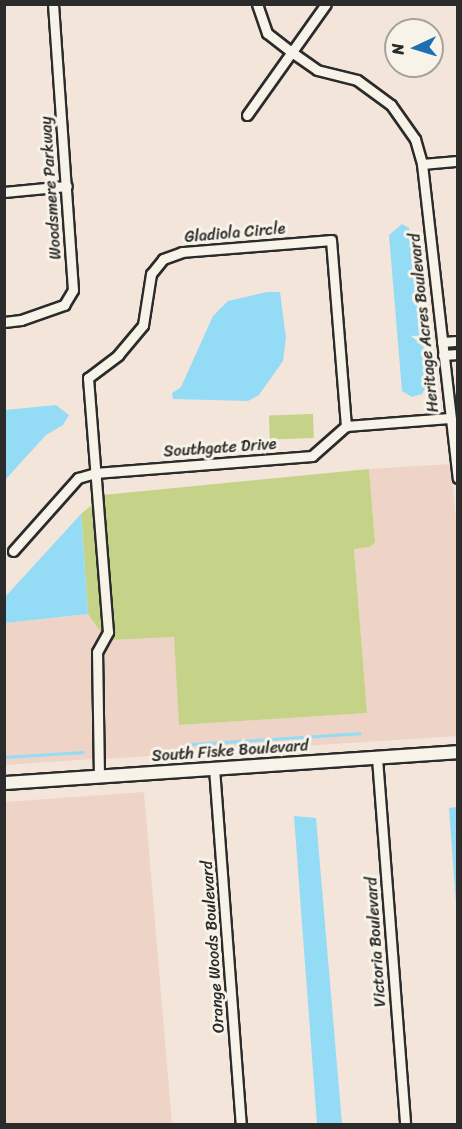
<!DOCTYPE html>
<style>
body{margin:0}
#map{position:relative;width:462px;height:1129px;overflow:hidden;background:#f3e5d9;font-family:Sriracha,sans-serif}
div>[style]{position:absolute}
.built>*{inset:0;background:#eed4c7}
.green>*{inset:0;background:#c4d387;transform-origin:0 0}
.water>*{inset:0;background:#94dcf6}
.stream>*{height:3px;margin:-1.5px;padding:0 1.5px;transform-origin:1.5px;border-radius:1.5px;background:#94dcf6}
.roads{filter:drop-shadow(2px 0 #2b2b2b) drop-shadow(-2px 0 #2b2b2b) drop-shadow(0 2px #2b2b2b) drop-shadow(0 -2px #2b2b2b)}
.minor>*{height:9px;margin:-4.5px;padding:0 4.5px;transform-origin:4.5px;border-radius:4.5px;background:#f7f3e8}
.major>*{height:12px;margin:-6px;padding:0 6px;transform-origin:6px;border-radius:6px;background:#f7f3e8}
span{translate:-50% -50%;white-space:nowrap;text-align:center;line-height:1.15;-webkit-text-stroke:6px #f7f3e8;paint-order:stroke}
.street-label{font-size:16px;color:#2b2b2b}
.frame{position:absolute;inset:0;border:6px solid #2b2b2b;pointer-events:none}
.north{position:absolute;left:384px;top:18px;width:60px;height:60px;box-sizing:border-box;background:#f7f3e8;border:2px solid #a5a39c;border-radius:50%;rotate:266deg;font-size:16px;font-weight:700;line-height:24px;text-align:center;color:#2b2b2b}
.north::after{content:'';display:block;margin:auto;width:21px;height:27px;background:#1f6fb2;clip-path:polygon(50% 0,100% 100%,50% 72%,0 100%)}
</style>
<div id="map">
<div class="built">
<i style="clip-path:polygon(451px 464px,458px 544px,457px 736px,103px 759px,103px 653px,111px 640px,174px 637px,180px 725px,367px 713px,354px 549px,370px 547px,375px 542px,369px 469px)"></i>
<i style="clip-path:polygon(88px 614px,102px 634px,92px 652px,93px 759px,5px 765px,5px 623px)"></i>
<i style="clip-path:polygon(144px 792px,172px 1124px,5px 1124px,5px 802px)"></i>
</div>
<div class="green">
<i style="left:313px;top:414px;width:24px;height:44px;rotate:88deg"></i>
<i style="clip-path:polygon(369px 469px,375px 542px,370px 547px,354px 549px,367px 713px,179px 725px,174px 637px,111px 640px,103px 495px)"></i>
<i style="clip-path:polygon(93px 504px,102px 618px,102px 634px,88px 614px,81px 514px)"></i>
</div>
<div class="water">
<i style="clip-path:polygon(402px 224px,409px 228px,428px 384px,422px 394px,412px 397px,402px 391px,389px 235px)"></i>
<i style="clip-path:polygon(267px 292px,280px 292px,286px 338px,283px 361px,259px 395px,248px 401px,173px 399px,172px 393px,181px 387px,213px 316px,228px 301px)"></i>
<i style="clip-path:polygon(56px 405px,69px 415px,63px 425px,46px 435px,5px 480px,5px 410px)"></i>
<i style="clip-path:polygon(81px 514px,88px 614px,5px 623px,5px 597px)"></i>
<i style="clip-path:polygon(457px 807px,458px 807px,457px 917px,449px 808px)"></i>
<i style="clip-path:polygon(294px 816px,316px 818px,342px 1124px,317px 1124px)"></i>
</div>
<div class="stream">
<i style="left:192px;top:744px;width:168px;rotate:-3.7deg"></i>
<i style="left:4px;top:757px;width:79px;rotate:-3.6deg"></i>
</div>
<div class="roads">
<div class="minor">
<i style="left:257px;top:4px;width:31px;rotate:71deg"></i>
<i style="left:267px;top:33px;width:33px;rotate:38deg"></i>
<i style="left:293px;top:53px;width:29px;rotate:35deg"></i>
<i style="left:317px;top:70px;width:41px;rotate:14deg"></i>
<i style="left:357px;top:80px;width:42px;rotate:36.3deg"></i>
<i style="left:391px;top:105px;width:42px;rotate:54.8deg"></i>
<i style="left:415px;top:139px;width:26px;rotate:74deg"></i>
<i style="left:422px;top:164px;width:36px;rotate:-5deg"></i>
<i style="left:247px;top:115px;width:136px;rotate:-54.6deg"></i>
<i style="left:422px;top:164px;width:316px;rotate:83.5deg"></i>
<i style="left:4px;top:192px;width:63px;rotate:-5.4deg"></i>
<i style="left:4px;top:322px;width:17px;rotate:-7deg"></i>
<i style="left:21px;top:320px;width:46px;rotate:-19.2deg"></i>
<i style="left:64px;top:305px;width:17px;rotate:-59deg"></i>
<i style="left:73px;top:290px;width:287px;rotate:-94deg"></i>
<i style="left:442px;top:342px;width:16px;rotate:-4deg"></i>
<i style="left:443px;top:355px;width:15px;rotate:-4deg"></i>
<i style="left:13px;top:551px;width:98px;rotate:-48.3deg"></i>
<i style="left:78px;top:478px;width:18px;rotate:-16deg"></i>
<i style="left:95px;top:473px;width:218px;rotate:-4.5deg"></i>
<i style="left:312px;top:456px;width:45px;rotate:-41.4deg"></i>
<i style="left:346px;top:426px;width:104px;rotate:-4.4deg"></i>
<i style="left:377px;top:758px;width:367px;rotate:85.6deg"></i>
<i style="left:214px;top:768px;width:357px;rotate:85.7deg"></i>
<i style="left:99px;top:777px;width:125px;rotate:-90.9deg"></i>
<i style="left:97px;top:652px;width:23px;rotate:-61deg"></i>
<i style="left:108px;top:632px;width:255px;rotate:-94.5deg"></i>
<i style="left:88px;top:378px;width:38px;rotate:-37deg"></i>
<i style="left:118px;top:355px;width:39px;rotate:-50deg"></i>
<i style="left:143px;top:325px;width:52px;rotate:-81.1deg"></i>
<i style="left:151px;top:274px;width:19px;rotate:-51deg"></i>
<i style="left:163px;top:259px;width:20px;rotate:-20deg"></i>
<i style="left:182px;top:252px;width:149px;rotate:-4.6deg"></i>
<i style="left:331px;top:240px;width:187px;rotate:85.4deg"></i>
</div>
<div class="major">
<i style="left:4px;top:783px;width:455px;rotate:-3.9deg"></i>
</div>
</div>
<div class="street-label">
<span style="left:51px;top:188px;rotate:-94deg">Woodsmere Parkway</span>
<span style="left:235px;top:233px;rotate:-5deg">Gladiola Circle</span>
<span style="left:424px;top:323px;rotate:-96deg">Heritage Acres Boulevard</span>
<span style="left:220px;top:448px;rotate:-4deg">Southgate Drive</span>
<span style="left:230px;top:751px;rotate:-4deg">South Fiske Boulevard</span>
<span style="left:376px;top:942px;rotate:-94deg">Victoria Boulevard</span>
<span style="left:213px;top:947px;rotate:-94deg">Orange Woods Boulevard</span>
</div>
<div class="frame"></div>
<div class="north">N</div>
</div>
